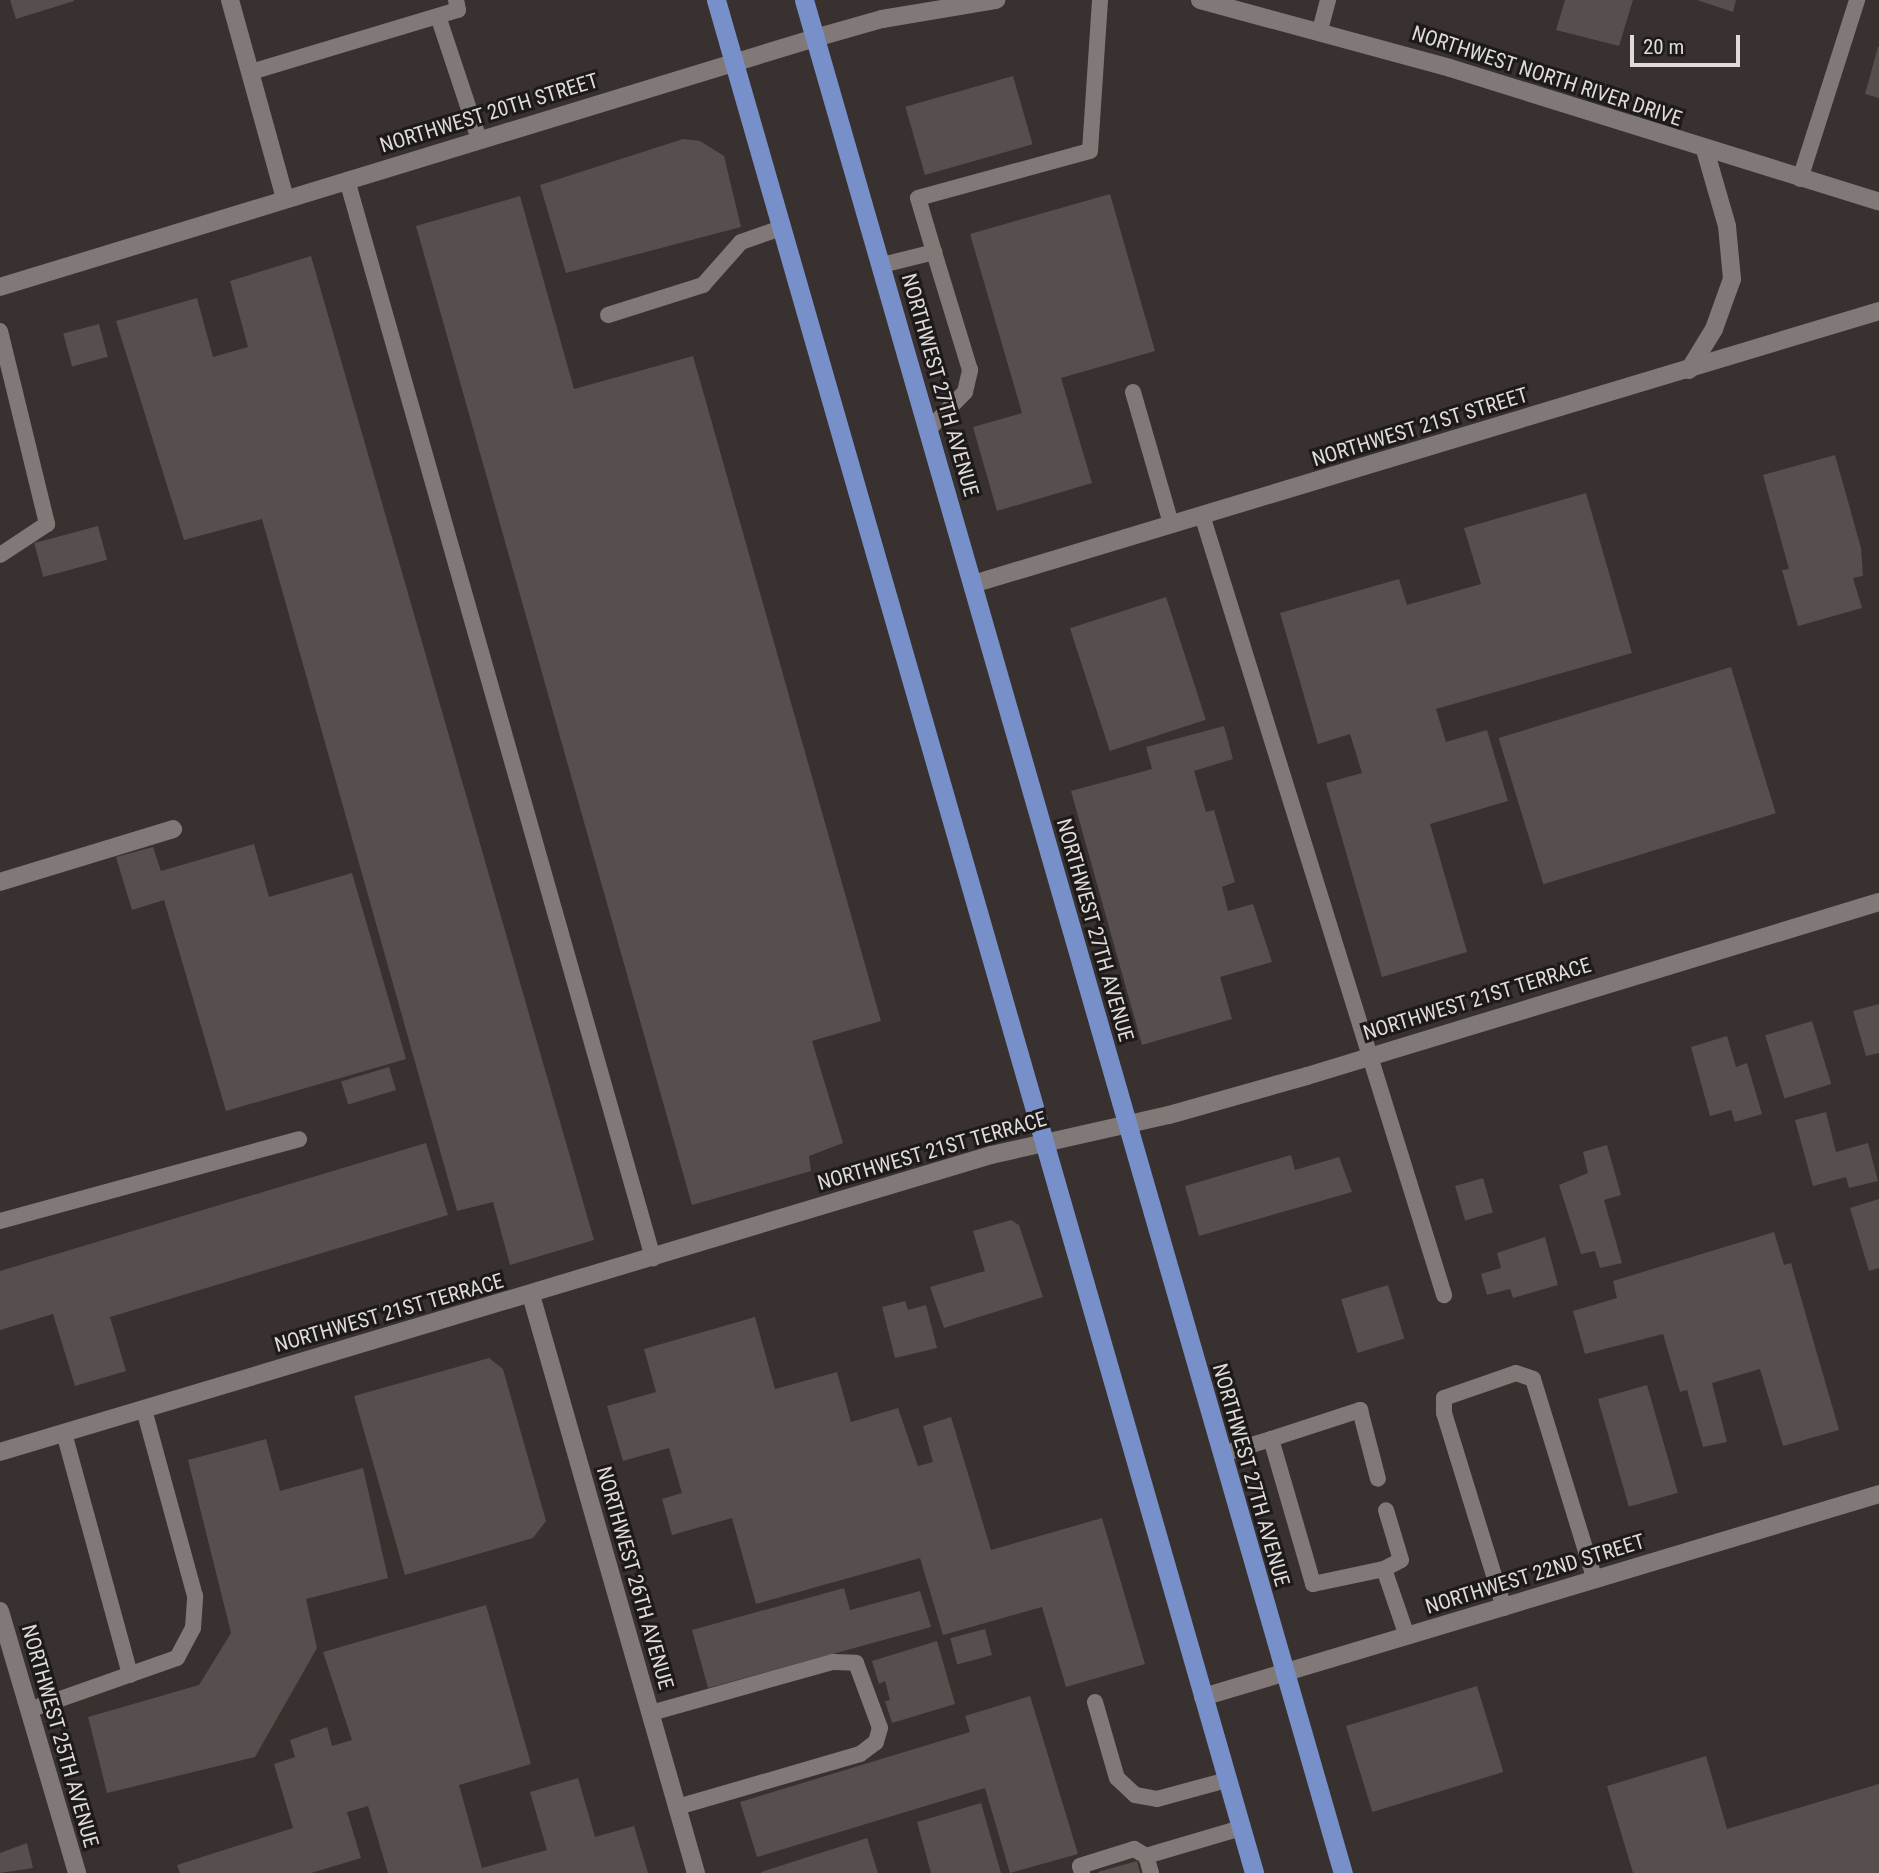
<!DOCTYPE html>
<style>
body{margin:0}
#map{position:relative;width:1879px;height:1873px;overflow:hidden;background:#38312f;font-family:"Roboto Condensed",sans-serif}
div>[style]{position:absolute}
.building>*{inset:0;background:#564f4d;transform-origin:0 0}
.service>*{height:16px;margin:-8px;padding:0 8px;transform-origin:8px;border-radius:8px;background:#807977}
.minor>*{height:18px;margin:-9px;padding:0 9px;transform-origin:9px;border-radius:9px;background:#807977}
.secondary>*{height:18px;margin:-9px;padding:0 9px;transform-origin:9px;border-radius:9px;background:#807977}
.trunk>*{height:19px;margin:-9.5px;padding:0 9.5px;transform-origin:9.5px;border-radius:9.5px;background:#7790ca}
span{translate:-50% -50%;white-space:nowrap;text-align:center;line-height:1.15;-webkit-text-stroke:6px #1d1a19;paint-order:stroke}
.street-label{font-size:21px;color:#dfdbda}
.scale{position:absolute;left:1630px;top:35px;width:110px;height:32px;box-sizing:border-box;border:4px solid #dfdbda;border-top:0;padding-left:9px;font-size:21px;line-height:24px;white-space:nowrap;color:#dfdbda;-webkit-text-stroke:5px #1d1a19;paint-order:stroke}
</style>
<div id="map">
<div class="building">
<i style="clip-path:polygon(10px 0,74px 0,74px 1px,16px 19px)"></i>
<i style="clip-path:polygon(1565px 0,1633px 0,1619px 46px,1556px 30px)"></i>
<i style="clip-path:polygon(1697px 0,1736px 0,1733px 12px)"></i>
<i style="clip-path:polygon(1878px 47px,1879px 47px,1879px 98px,1865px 94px)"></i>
<i style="left:1013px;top:76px;width:71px;height:112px;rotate:74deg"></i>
<i style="clip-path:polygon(683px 139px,700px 141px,724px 156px,741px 227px,566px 273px,540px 185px)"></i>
<i style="clip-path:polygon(1110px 194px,1155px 351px,1061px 378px,1092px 483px,997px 511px,973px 427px,1022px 413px,970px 234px)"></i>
<i style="clip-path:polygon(520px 196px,574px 389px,693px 356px,881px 1021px,812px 1041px,843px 1143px,809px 1156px,811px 1171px,692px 1205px,416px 226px)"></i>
<i style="clip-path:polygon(311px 256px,594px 1240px,510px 1265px,493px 1202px,457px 1211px,262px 519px,184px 540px,116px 321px,197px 298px,213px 357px,248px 347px,230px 281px)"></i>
<i style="left:99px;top:324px;width:34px;height:37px;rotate:75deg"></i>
<i style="clip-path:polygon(1835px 455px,1861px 548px,1863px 576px,1853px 578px,1862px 608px,1798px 626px,1782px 570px,1789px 569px,1763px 475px)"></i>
<i style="clip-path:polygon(1586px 493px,1632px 653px,1436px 709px,1446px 742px,1487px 730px,1508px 801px,1430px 824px,1467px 952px,1382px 977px,1326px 783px,1362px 773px,1350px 734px,1318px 744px,1280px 613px,1399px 579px,1407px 605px,1481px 584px,1464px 528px)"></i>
<i style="left:98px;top:526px;width:35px;height:66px;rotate:75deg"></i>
<i style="left:1166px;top:597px;width:129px;height:101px;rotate:72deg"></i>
<i style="left:1731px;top:667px;width:153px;height:243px;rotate:73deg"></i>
<i style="clip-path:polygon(1224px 726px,1233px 759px,1194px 771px,1206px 812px,1214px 810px,1235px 882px,1222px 887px,1228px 911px,1253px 904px,1272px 962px,1220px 977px,1232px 1019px,1142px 1045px,1071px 791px,1152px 769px,1146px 747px)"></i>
<i style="clip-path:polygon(254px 844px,269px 897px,352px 873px,406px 1059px,226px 1111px,164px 900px,132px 910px,116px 857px,153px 847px,161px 871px)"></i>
<i style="clip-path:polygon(1879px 1004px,1879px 1053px,1866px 1056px,1853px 1011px)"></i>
<i style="left:1812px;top:1021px;width:66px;height:49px;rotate:73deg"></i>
<i style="clip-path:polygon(1727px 1036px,1736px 1067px,1747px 1063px,1762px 1114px,1735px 1122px,1731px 1110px,1710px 1116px,1691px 1047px)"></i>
<i style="left:389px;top:1067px;width:24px;height:50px;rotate:73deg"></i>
<i style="clip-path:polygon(1826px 1112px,1836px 1152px,1868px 1143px,1878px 1181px,1849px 1188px,1846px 1177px,1813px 1186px,1795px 1120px)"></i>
<i style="clip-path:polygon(426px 1143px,448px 1215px,110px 1317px,126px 1371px,75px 1386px,53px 1314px,0 1330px,0 1271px)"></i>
<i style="clip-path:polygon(1607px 1145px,1621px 1195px,1604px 1200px,1622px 1263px,1600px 1268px,1595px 1251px,1581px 1254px,1559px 1185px,1588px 1173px,1583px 1152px)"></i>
<i style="clip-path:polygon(1291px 1155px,1295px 1170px,1339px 1157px,1352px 1192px,1199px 1236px,1185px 1186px)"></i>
<i style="left:1483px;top:1178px;width:36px;height:29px;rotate:74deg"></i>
<i style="clip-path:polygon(1879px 1199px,1879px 1268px,1869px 1271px,1850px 1208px)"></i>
<i style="clip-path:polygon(1011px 1220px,1019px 1225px,1043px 1297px,944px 1328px,930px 1287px,985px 1271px,973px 1231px)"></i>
<i style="clip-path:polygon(1774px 1232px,1784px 1265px,1791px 1263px,1839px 1430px,1783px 1446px,1760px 1369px,1712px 1383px,1727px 1442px,1703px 1447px,1687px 1390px,1680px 1392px,1663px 1334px,1585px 1354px,1573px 1311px,1617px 1298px,1613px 1281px)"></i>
<i style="clip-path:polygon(1545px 1237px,1558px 1285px,1513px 1298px,1510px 1289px,1487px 1295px,1481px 1274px,1501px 1268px,1497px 1253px)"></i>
<i style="left:1388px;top:1285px;width:56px;height:49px;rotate:73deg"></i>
<i style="clip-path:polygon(905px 1301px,908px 1310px,926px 1305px,937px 1348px,895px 1358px,882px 1307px)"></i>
<i style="clip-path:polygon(755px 1317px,775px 1389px,837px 1372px,851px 1422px,898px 1408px,918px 1466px,933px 1462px,923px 1426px,951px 1417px,991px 1550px,1102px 1518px,1145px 1664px,1066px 1687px,1042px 1607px,943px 1635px,920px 1558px,756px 1604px,732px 1518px,672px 1535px,662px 1499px,682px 1493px,669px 1448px,623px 1461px,607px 1406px,656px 1392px,644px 1349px)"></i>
<i style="clip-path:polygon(489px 1358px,503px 1369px,546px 1521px,533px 1538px,405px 1575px,354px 1396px)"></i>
<i style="left:1647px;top:1385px;width:112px;height:51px;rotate:74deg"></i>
<i style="clip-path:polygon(266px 1439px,280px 1491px,363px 1468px,388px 1578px,306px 1599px,317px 1648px,255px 1757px,107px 1793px,88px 1717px,199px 1685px,231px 1633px,188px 1460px)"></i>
<i style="clip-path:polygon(844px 1588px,850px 1610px,920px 1591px,931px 1627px,708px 1688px,692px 1630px)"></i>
<i style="clip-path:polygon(486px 1605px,531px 1764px,459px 1785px,482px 1868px,547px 1850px,530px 1792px,578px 1778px,595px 1837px,634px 1826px,648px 1873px,388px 1873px,368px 1806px,347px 1812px,361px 1858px,311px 1873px,180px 1873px,177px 1865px,293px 1828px,274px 1764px,295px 1757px,290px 1740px,327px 1727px,332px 1746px,352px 1740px,323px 1652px)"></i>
<i style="left:985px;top:1629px;width:27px;height:36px;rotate:75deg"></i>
<i style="clip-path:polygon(937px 1641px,955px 1704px,892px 1723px,885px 1701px,890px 1700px,885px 1681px,879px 1684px,872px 1661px)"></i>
<i style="left:1477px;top:1686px;width:90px;height:137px;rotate:73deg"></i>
<i style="clip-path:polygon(1030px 1696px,1078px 1854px,1010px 1873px,985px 1788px,757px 1857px,740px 1802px,970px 1732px,965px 1716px)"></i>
<i style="clip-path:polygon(1706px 1756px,1727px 1829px,1879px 1784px,1879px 1873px,1633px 1873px,1607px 1786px)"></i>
<i style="clip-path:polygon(981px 1803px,1001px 1873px,931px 1873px,917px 1822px)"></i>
<i style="clip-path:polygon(867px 1838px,878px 1873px,761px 1873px,761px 1872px)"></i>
<i style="clip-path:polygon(27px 1843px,33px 1868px,0 1873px,0 1853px)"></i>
<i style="clip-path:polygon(1137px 1861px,1140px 1873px,1098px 1873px,1098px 1872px)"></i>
</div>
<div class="service">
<i style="left:438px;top:16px;width:130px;rotate:71.6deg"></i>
<i style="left:1320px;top:30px;width:31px;rotate:-75deg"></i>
<i style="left:251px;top:72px;width:216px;rotate:-16.7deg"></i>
<i style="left:458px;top:10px;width:10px;rotate:-101deg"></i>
<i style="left:1800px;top:179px;width:188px;rotate:-72.3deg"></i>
<i style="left:347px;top:180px;width:1121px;rotate:74.15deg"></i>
<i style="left:882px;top:265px;width:54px;rotate:-14deg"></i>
<i style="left:934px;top:252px;width:56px;rotate:-106.5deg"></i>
<i style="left:918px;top:198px;width:178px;rotate:-15.3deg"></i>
<i style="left:1090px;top:151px;width:151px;rotate:-86.2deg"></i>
<i style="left:608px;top:315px;width:100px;rotate:-17.5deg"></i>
<i style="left:703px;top:285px;width:57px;rotate:-48.5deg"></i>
<i style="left:741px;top:242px;width:42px;rotate:-19.3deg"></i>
<i style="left:0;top:331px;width:199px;rotate:76.3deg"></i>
<i style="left:47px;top:524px;width:56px;rotate:146.6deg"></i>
<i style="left:1133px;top:392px;width:137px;rotate:73.9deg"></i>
<i style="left:930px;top:428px;width:50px;rotate:-45.8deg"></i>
<i style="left:965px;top:392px;width:23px;rotate:-77deg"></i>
<i style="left:970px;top:370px;width:123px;rotate:-107deg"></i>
<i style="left:1202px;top:515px;width:817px;rotate:72.76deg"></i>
<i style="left:0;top:1221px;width:310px;rotate:-15.3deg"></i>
<i style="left:64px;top:1433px;width:251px;rotate:74.7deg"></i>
<i style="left:1271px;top:1439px;width:94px;rotate:-18deg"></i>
<i style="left:1360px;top:1410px;width:71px;rotate:75.4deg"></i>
<i style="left:1222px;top:1454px;width:51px;rotate:-17deg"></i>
<i style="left:1271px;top:1439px;width:151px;rotate:73.8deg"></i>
<i style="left:1313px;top:1584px;width:73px;rotate:-11.9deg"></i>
<i style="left:1384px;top:1569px;width:71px;rotate:71.1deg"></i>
<i style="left:1384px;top:1569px;width:19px;rotate:-28deg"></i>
<i style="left:1401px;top:1560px;width:52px;rotate:-106.7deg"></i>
<i style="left:1504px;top:1608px;width:204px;rotate:-107.1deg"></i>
<i style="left:1444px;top:1413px;width:15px;rotate:-90deg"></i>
<i style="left:1444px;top:1398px;width:76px;rotate:-19.1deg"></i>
<i style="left:1516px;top:1373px;width:18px;rotate:19deg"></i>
<i style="left:1533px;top:1379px;width:210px;rotate:72.9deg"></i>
<i style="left:1095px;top:1702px;width:79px;rotate:73.9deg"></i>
<i style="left:1117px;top:1778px;width:25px;rotate:43deg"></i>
<i style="left:1135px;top:1795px;width:22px;rotate:10deg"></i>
<i style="left:1157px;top:1799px;width:73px;rotate:-15.2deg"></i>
<i style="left:29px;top:1710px;width:157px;rotate:-19.4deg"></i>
<i style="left:177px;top:1658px;width:34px;rotate:-62deg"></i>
<i style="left:193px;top:1628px;width:32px;rotate:-86deg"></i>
<i style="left:195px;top:1596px;width:194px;rotate:-105.3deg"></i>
<i style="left:651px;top:1713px;width:189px;rotate:-15.7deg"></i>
<i style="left:833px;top:1662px;width:23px;rotate:2deg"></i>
<i style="left:856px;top:1663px;width:69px;rotate:69.7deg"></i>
<i style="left:880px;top:1728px;width:15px;rotate:106deg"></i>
<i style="left:876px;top:1742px;width:20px;rotate:143deg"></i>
<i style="left:860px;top:1754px;width:191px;rotate:163.8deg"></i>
<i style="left:1082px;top:1873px;width:7px;rotate:-106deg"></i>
<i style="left:1080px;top:1866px;width:57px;rotate:-17.5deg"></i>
<i style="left:1134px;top:1849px;width:14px;rotate:30deg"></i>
<i style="left:1151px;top:1873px;width:18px;rotate:-106deg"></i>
<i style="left:1146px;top:1856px;width:99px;rotate:-16.4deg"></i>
</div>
<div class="minor">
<i style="left:230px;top:0;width:205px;rotate:74.5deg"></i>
<i style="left:1689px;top:370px;width:48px;rotate:-58.6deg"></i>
<i style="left:1714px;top:329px;width:53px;rotate:-70.2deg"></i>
<i style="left:1732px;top:279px;width:53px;rotate:-95.4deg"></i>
<i style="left:1727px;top:226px;width:79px;rotate:-106.1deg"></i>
<i style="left:973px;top:584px;width:946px;rotate:-16.77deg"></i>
<i style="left:0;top:882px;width:181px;rotate:-17deg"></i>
<i style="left:531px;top:1295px;width:601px;rotate:74.07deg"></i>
<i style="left:0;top:1452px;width:1035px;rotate:-16.68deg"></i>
<i style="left:991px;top:1155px;width:182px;rotate:-12.7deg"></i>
<i style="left:1169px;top:1115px;width:143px;rotate:-15.8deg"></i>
<i style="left:1307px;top:1076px;width:598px;rotate:-16.92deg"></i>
<i style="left:0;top:1611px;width:273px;rotate:73.6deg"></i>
<i style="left:1203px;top:1697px;width:706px;rotate:-16.71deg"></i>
</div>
<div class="secondary">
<i style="left:1200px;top:0;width:259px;rotate:15.2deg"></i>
<i style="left:1450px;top:68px;width:449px;rotate:17.3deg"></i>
<i style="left:0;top:287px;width:852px;rotate:-16.99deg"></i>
<i style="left:815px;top:38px;width:70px;rotate:-15.8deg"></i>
<i style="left:882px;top:19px;width:116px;rotate:-9.5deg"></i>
</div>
<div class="trunk">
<i style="left:716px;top:0;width:1949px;rotate:73.97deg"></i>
<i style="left:804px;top:0;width:1949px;rotate:73.95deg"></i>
</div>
<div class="street-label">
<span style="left:1547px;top:76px;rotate:18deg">NORTHWEST NORTH RIVER DRIVE</span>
<span style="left:489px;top:113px;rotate:-17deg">NORTHWEST 20TH STREET</span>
<span style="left:940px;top:385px;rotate:74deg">NORTHWEST 27TH AVENUE</span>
<span style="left:1420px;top:427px;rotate:-17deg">NORTHWEST 21ST STREET</span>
<span style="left:1095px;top:930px;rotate:74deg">NORTHWEST 27TH AVENUE</span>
<span style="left:1477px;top:999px;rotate:-17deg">NORTHWEST 21ST TERRACE</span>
<span style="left:932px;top:1151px;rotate:-16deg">NORTHWEST 21ST TERRACE</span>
<span style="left:389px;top:1313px;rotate:-16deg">NORTHWEST 21ST TERRACE</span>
<span style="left:1251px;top:1475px;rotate:74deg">NORTHWEST 27TH AVENUE</span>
<span style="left:1535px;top:1574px;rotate:-17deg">NORTHWEST 22ND STREET</span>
<span style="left:635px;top:1578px;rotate:74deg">NORTHWEST 26TH AVENUE</span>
<span style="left:60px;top:1736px;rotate:74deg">NORTHWEST 25TH AVENUE</span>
</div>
<div class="scale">20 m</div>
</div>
